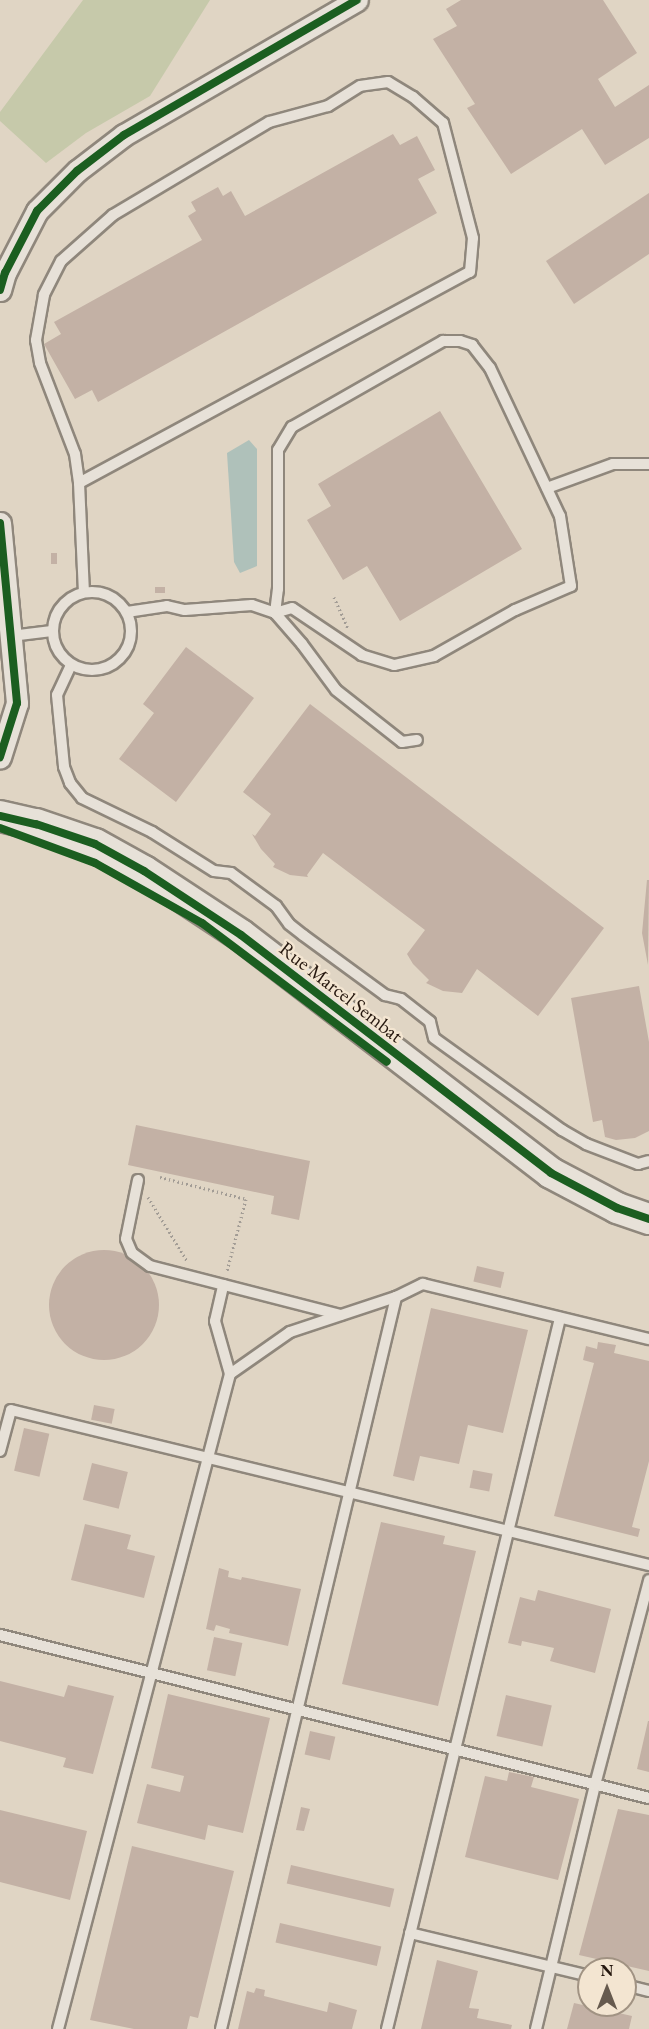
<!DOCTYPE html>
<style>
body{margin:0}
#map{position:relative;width:649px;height:2029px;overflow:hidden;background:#e0d5c4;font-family:"EB Garamond",serif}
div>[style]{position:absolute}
.green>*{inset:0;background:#c6c9aa}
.water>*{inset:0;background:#afc1ba}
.building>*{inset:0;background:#c3b1a5;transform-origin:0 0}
.round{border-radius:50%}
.path>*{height:3px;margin-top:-1.5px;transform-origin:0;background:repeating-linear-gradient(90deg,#a29c95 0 1.5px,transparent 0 4.5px)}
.roads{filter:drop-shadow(2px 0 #8f877c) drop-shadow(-2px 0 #8f877c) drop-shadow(0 2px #8f877c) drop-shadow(0 -2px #8f877c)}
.lane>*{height:10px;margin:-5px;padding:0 5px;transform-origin:5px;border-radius:5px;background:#e7e1d8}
.lane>.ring{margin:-5px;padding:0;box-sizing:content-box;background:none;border:10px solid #e7e1d8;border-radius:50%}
.street>*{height:21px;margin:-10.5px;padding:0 10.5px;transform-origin:10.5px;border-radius:10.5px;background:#e7e1d8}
.secondary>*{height:30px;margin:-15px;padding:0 15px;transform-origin:15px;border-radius:15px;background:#e7e1d8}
.cycleway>*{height:8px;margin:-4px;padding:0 4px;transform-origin:4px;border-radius:4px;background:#1b5e20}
span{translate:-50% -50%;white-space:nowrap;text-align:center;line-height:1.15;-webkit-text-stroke:5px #f3e5d1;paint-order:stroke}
.street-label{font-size:20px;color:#25170e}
.north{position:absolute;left:577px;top:1957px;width:60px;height:60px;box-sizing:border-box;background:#f3e5d1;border:2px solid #a19383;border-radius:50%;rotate:0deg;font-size:16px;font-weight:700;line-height:24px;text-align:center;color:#25170e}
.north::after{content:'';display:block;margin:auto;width:21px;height:27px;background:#665a4e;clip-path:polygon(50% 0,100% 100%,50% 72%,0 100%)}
</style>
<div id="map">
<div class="green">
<i style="clip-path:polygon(83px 0,210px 0,150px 96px,86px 133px,46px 163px,0 121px,0 112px)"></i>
</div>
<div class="water">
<i style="clip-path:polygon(249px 440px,257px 449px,257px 566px,240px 573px,234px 562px,227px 453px)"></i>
</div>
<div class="building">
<i style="clip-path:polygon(461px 0,603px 0,637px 53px,598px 79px,615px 107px,649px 85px,649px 138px,605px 165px,582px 129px,511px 174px,467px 108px,475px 104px,433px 39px,457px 26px,446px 9px)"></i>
<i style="clip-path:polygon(393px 134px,400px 145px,417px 136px,435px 170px,418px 179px,437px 213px,98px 402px,92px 390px,75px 399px,44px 344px,61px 334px,54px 322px,202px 240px,188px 216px,196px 211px,191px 202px,218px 187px,223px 196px,231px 191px,245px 216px)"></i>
<i style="clip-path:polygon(649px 193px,649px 254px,574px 304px,546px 261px)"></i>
<i style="clip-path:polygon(440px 411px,522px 549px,400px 621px,367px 566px,343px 580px,307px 520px,331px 506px,318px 484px)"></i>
<i style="left:57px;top:553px;width:11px;height:6px;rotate:90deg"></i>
<i style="left:155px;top:587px;width:10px;height:6px"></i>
<i style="clip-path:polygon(186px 647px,254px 698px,176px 802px,119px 759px,154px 713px,143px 704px)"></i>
<i style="clip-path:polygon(310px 704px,604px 928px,538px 1016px,477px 969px,462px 993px,443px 991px,426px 983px,429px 980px,413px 964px,407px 954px,425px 930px,323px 853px,307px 875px,308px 877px,290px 875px,273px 867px,275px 864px,261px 849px,252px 834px,255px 836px,271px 814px,243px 792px)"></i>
<i style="clip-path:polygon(647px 880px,649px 880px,648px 965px,642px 933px)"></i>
<i style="clip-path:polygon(639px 986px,649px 1042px,649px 1131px,635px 1138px,616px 1140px,605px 1137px,602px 1120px,593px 1122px,571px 998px)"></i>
<i style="clip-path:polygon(136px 1125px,310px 1161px,299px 1220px,271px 1214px,274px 1196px,128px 1165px)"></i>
<i class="round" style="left:49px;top:1250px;width:110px;height:110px"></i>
<i style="left:477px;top:1266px;width:28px;height:16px;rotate:13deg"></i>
<i style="clip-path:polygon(431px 1308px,528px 1330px,503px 1433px,468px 1425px,459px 1464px,420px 1456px,414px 1481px,393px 1476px)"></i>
<i style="clip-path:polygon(598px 1342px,616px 1345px,614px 1353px,649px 1361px,649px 1461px,632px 1527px,640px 1529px,638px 1537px,554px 1516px,594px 1363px,583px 1360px,586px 1346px,597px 1349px)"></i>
<i style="left:94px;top:1405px;width:21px;height:15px;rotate:11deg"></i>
<i style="left:24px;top:1428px;width:26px;height:44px;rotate:13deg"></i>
<i style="left:92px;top:1463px;width:37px;height:38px;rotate:14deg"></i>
<i style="left:473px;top:1470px;width:20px;height:18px;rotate:11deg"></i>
<i style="clip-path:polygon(381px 1522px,445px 1536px,443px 1544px,476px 1551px,438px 1706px,342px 1684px)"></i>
<i style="clip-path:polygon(85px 1524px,131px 1535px,127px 1549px,155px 1556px,144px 1598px,71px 1580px)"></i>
<i style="clip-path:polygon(219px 1568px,229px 1571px,228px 1577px,241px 1580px,242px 1577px,301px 1589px,288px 1646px,229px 1633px,230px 1629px,216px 1625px,214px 1631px,206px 1629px)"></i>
<i style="clip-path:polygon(538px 1590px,611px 1609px,595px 1673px,550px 1661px,554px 1648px,522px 1641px,521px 1646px,508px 1643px,520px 1597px,535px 1601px)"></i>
<i style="left:214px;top:1637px;width:29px;height:34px;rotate:12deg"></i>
<i style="clip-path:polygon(0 1681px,64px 1697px,68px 1685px,114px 1696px,93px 1774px,63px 1767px,66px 1758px,0 1741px)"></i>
<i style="clip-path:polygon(168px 1694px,270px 1718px,243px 1833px,208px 1825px,205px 1840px,137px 1823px,147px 1784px,180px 1792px,184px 1776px,151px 1768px)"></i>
<i style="left:506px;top:1695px;width:47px;height:42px;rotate:13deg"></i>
<i style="clip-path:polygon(648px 1721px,649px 1721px,649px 1772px,637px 1769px)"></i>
<i style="left:310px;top:1731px;width:26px;height:24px;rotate:13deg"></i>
<i style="clip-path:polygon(509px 1772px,534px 1777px,531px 1787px,579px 1799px,558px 1880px,465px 1857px,485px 1776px,507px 1781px)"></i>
<i style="clip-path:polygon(301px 1807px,310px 1809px,304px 1831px,296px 1830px)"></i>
<i style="clip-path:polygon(618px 1809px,649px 1815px,649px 1971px,579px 1955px)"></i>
<i style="clip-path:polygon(0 1810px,87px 1831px,70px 1900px,0 1882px)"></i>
<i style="clip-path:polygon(132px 1846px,234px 1871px,198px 2018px,190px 2016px,187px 2029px,134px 2029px,90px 2020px)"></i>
<i style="left:291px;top:1865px;width:106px;height:19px;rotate:13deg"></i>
<i style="left:280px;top:1923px;width:104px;height:20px;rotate:13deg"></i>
<i style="clip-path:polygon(437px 1960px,478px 1971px,469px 2008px,479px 2009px,477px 2018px,512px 2025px,511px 2029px,421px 2029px)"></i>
<i style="clip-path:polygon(256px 1988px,265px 1990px,264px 1996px,327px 2012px,329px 2002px,357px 2010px,352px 2029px,238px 2029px,247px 1991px,254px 1993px)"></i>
<i style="clip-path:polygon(574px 2003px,632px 2016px,629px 2029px,567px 2029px)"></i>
</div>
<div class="path">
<i style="left:334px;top:597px;width:34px;rotate:66deg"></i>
<i style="left:160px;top:1177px;width:89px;rotate:14.3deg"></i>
<i style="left:246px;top:1199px;width:74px;rotate:104.8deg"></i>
<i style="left:148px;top:1197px;width:75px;rotate:58.6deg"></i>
</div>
<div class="roads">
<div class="lane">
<i style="left:443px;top:341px;width:17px"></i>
<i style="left:460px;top:341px;width:13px;rotate:18deg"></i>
<i style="left:472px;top:345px;width:29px;rotate:52deg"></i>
<i style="left:490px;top:368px;width:164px;rotate:64.7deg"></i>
<i style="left:560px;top:516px;width:71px;rotate:81.1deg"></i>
<i style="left:571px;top:586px;width:61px;rotate:156.8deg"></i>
<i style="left:515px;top:610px;width:93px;rotate:150.4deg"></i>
<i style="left:434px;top:656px;width:41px;rotate:167.3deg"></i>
<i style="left:394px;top:665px;width:34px;rotate:-163deg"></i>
<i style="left:362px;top:655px;width:84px;rotate:-146.1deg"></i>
<i style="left:292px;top:608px;width:18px;rotate:164deg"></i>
<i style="left:275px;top:613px;width:24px;rotate:-83deg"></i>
<i style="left:278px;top:589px;width:139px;rotate:-90deg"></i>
<i style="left:278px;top:450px;width:27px;rotate:-59deg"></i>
<i style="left:292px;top:427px;width:174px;rotate:-29.7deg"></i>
<i style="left:79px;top:483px;width:444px;rotate:-28.4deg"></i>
<i style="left:470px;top:272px;width:34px;rotate:-85deg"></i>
<i style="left:473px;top:238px;width:119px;rotate:-104.6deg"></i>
<i style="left:443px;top:123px;width:40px;rotate:-139deg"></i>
<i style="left:413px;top:97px;width:29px;rotate:-149deg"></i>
<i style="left:388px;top:82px;width:28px;rotate:172deg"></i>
<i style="left:360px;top:86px;width:38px;rotate:148deg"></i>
<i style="left:328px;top:106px;width:61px;rotate:164.8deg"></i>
<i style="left:269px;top:122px;width:182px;rotate:149.2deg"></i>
<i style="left:113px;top:215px;width:69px;rotate:138.5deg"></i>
<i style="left:61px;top:261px;width:38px;rotate:117deg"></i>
<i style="left:44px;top:295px;width:46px;rotate:100.1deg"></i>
<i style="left:36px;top:340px;width:23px;rotate:80deg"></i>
<i style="left:40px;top:363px;width:97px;rotate:69deg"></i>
<i style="left:75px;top:454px;width:29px;rotate:82deg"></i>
<i style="left:79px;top:483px;width:109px;rotate:87.4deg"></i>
<i style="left:547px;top:488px;width:70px;rotate:-20deg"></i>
<i style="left:613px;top:464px;width:36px"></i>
<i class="ring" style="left:53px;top:592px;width:68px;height:68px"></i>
<i style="left:127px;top:612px;width:40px;rotate:-8.5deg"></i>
<i style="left:167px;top:606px;width:18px;rotate:13deg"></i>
<i style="left:185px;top:610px;width:67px;rotate:-4.3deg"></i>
<i style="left:252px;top:605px;width:24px;rotate:19deg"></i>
<i style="left:275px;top:613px;width:41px;rotate:48.9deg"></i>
<i style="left:302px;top:644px;width:57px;rotate:53.5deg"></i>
<i style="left:336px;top:690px;width:84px;rotate:38.2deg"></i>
<i style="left:402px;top:742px;width:15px;rotate:-8deg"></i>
<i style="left:11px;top:636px;width:41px;rotate:-7deg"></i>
<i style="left:71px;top:665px;width:33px;rotate:115deg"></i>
<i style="left:57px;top:695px;width:72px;rotate:84.4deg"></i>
<i style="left:64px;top:767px;width:17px;rotate:69deg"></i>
<i style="left:70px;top:783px;width:19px;rotate:51deg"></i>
<i style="left:82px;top:798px;width:78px;rotate:25.9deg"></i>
<i style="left:152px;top:832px;width:73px;rotate:32.2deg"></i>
<i style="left:214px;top:871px;width:17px;rotate:7deg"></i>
<i style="left:231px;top:873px;width:56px;rotate:36.3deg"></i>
<i style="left:276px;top:906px;width:22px;rotate:54deg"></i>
<i style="left:289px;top:924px;width:18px;rotate:38deg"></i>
<i style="left:303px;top:935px;width:102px;rotate:36.2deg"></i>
<i style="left:385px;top:995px;width:16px;rotate:14deg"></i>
<i style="left:401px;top:999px;width:37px;rotate:38deg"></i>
<i style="left:430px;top:1022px;width:16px;rotate:76deg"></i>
<i style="left:434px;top:1038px;width:158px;rotate:35.7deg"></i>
<i style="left:562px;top:1130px;width:28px;rotate:30deg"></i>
<i style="left:586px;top:1144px;width:56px;rotate:21deg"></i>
<i style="left:638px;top:1164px;width:11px;rotate:-15deg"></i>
<i style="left:138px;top:1180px;width:60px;rotate:101.5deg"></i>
<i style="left:126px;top:1239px;width:15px;rotate:67deg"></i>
<i style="left:132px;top:1253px;width:22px;rotate:36deg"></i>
<i style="left:150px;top:1266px;width:197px;rotate:14.4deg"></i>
<i style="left:230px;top:1374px;width:73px;rotate:-35deg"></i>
<i style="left:290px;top:1332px;width:112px;rotate:-18.3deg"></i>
<i style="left:396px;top:1297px;width:30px;rotate:-26deg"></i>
<i style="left:423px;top:1284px;width:233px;rotate:13.7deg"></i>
<i style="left:0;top:1451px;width:42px;rotate:-75deg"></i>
<i style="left:11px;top:1410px;width:657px;rotate:13.66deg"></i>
<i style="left:0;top:1635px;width:669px;rotate:14.1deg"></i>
<i style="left:410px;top:1933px;width:184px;rotate:13.5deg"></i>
<i style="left:625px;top:1985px;width:25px;rotate:14deg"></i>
<i style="left:58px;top:2029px;width:677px;rotate:-75.29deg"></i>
<i style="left:230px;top:1374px;width:55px;rotate:-105.8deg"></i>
<i style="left:215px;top:1321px;width:37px;rotate:-77deg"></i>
<i style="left:221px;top:2029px;width:753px;rotate:-76.55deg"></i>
<i style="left:387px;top:2029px;width:732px;rotate:-76.32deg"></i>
<i style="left:536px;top:2029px;width:251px;rotate:-76.4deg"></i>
<i style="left:595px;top:1785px;width:212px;rotate:-75.2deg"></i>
</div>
<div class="street">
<i style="left:0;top:290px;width:18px;rotate:-74deg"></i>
<i style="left:5px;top:273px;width:70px;rotate:-62.7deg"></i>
<i style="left:37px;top:211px;width:57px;rotate:-45deg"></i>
<i style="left:77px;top:171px;width:59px;rotate:-37.5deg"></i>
<i style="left:124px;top:135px;width:269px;rotate:-30.1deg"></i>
<i style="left:0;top:523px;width:181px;rotate:84.6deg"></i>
<i style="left:17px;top:703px;width:57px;rotate:107.5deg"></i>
</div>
<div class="secondary">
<i style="left:0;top:816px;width:37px;rotate:13deg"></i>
<i style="left:36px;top:824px;width:62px;rotate:18.7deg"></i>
<i style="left:95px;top:844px;width:56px;rotate:28.9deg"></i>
<i style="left:144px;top:871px;width:116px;rotate:33.4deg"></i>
<i style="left:241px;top:935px;width:391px;rotate:37.5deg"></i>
<i style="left:551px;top:1173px;width:75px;rotate:27.9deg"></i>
<i style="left:617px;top:1208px;width:34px;rotate:19deg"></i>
</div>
</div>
<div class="cycleway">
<i style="left:0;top:290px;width:18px;rotate:-74deg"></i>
<i style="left:5px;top:273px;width:70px;rotate:-62.7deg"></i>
<i style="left:37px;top:211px;width:57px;rotate:-45deg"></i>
<i style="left:77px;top:171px;width:59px;rotate:-37.5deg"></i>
<i style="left:124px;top:135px;width:269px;rotate:-30.1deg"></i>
<i style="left:0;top:523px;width:181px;rotate:84.6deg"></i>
<i style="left:17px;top:703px;width:57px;rotate:107.5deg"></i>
<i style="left:0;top:816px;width:37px;rotate:13deg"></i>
<i style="left:36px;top:824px;width:62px;rotate:18.7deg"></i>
<i style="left:95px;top:844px;width:56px;rotate:28.9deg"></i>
<i style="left:144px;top:871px;width:116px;rotate:33.4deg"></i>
<i style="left:241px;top:935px;width:391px;rotate:37.5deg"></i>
<i style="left:551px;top:1173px;width:75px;rotate:27.9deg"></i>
<i style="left:617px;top:1208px;width:34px;rotate:19deg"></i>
<i style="left:0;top:828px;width:101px;rotate:20.2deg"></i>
<i style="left:95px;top:863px;width:123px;rotate:29.3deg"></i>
<i style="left:202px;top:923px;width:231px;rotate:36.9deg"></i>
</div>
<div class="street-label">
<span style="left:341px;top:992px;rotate:38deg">Rue Marcel Sembat</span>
</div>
<div class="north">N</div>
</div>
